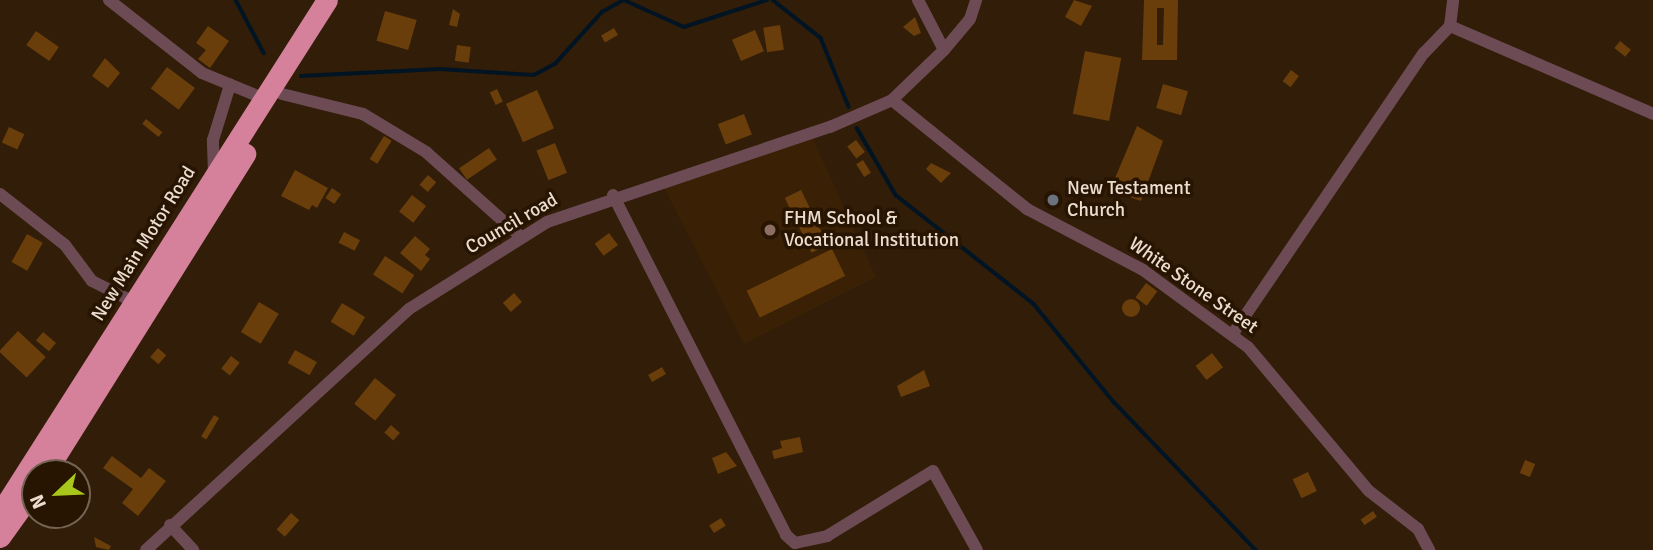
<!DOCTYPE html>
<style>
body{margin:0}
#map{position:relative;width:1653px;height:550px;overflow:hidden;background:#311d08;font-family:Signika,sans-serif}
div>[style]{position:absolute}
.built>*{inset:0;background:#3a2105}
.stream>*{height:3.5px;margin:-1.75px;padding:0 1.75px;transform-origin:1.75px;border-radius:1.75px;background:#011424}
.building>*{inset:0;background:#6a3e0a;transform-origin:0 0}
.round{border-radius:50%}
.street>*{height:12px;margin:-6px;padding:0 6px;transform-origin:6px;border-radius:6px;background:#6d4b55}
.highway>*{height:21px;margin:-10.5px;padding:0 10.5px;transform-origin:10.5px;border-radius:10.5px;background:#d5819c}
.dots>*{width:19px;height:19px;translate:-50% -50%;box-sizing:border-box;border:4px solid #271401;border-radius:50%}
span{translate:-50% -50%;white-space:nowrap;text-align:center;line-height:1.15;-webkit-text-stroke:7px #271401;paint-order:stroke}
.poi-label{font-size:19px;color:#ebddd0}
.left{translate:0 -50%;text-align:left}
.street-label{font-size:19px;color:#ebddd0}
.north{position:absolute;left:21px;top:459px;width:70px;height:70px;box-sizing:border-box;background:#271401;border:2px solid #756454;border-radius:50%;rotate:247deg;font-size:19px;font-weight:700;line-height:28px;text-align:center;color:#ebddd0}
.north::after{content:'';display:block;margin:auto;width:24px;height:32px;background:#a9c71b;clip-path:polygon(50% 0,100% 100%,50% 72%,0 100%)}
</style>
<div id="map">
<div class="built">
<i style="clip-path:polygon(812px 137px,876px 277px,744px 344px,662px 184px)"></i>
</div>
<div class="stream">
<i style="left:236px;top:0;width:60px;rotate:62.2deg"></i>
<i style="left:624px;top:0;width:66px;rotate:24.2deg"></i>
<i style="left:684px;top:27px;width:87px;rotate:-18deg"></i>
<i style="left:773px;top:0;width:61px;rotate:38.4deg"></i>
<i style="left:821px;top:38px;width:74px;rotate:67.9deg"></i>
<i style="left:301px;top:76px;width:139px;rotate:-2.9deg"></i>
<i style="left:440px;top:69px;width:94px;rotate:3.7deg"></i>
<i style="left:534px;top:75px;width:24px;rotate:-28deg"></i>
<i style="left:555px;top:64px;width:70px;rotate:-47.9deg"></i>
<i style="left:602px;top:12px;width:25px;rotate:-29deg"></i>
<i style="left:857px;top:128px;width:78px;rotate:59.8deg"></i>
<i style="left:896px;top:195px;width:176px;rotate:38.3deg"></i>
<i style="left:1034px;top:304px;width:127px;rotate:50.8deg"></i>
<i style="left:1114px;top:402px;width:205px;rotate:46.2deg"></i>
</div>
<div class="building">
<i style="clip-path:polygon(1074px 0,1092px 6px,1081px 26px,1065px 17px)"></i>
<i style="clip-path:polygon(evenodd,1144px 0,1178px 0,1177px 60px,1142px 60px,1144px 0,1157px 8px,1164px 8px,1163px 45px,1157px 45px,1157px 8px)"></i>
<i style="clip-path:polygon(453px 9px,460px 14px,457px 27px,449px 25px)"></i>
<i style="left:385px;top:11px;width:33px;height:31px;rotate:16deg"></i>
<i style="clip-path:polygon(915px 17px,921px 33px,914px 36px,903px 27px)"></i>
<i style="left:780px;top:25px;width:25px;height:17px;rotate:81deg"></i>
<i style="clip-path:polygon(208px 26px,229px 41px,210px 68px,198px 59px,206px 50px,196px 43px)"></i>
<i style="left:614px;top:28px;width:8px;height:15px;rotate:60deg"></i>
<i style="left:755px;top:30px;width:23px;height:25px;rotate:67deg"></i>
<i style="left:36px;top:31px;width:28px;height:17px;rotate:35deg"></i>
<i style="left:1620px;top:41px;width:14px;height:9px;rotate:39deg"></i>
<i style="left:457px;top:45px;width:14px;height:16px;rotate:8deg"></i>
<i style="left:1085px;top:51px;width:37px;height:64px;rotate:11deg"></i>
<i style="clip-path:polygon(105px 58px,120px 73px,108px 88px,92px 76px)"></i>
<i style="left:167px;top:67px;width:35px;height:27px;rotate:37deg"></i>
<i style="left:1291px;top:70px;width:10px;height:14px;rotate:37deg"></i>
<i style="left:1163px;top:84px;width:26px;height:25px;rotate:16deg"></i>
<i style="left:497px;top:89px;width:14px;height:8px;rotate:65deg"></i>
<i style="left:537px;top:90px;width:42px;height:34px;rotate:66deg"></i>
<i style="left:744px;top:114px;width:22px;height:28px;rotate:69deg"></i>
<i style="left:146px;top:119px;width:21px;height:6px;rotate:39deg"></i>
<i style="clip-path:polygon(1137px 126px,1163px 141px,1141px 201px,1110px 190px)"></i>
<i style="left:9px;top:127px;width:17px;height:17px;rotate:25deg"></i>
<i style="left:384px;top:136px;width:9px;height:27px;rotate:32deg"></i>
<i style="left:856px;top:140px;width:15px;height:11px;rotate:53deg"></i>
<i style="left:555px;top:143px;width:32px;height:20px;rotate:68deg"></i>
<i style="left:489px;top:148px;width:14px;height:36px;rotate:56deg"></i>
<i style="left:863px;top:160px;width:15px;height:8px;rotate:58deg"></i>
<i style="clip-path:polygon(931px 163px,951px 173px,941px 183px,926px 169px)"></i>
<i style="clip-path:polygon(295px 170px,328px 188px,317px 208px,312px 205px,309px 210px,281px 196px)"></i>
<i style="left:428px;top:175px;width:11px;height:13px;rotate:41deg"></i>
<i style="left:332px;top:188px;width:11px;height:12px;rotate:34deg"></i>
<i style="left:801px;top:190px;width:61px;height:18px;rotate:64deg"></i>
<i style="left:412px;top:195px;width:18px;height:21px;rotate:38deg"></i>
<i style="left:344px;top:232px;width:18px;height:12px;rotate:27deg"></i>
<i style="left:609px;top:233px;width:15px;height:18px;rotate:53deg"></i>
<i style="left:27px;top:234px;width:18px;height:32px;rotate:29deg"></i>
<i style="clip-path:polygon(415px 236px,430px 249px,425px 255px,430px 259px,421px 271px,400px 253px)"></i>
<i style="left:832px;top:249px;width:30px;height:95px;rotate:64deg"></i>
<i style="left:385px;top:256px;width:35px;height:22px;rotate:33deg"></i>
<i style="left:1146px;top:283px;width:14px;height:18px;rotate:36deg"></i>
<i style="left:514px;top:293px;width:12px;height:15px;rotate:48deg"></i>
<i class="round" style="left:1122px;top:299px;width:18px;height:18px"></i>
<i style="left:259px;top:302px;width:23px;height:35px;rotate:31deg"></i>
<i style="left:342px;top:303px;width:27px;height:22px;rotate:31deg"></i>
<i style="left:18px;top:331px;width:38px;height:28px;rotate:43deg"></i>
<i style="left:43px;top:332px;width:17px;height:11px;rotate:40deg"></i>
<i style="left:158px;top:348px;width:11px;height:12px;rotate:41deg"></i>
<i style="left:295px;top:350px;width:25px;height:15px;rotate:29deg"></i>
<i style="left:1212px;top:353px;width:18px;height:21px;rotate:52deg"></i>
<i style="left:231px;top:356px;width:11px;height:16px;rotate:38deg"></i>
<i style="left:662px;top:367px;width:8px;height:16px;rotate:60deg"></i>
<i style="clip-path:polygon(924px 370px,930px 386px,901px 397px,897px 386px)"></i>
<i style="left:375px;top:378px;width:27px;height:33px;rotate:39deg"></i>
<i style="left:214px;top:415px;width:6px;height:25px;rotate:31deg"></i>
<i style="left:391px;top:425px;width:12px;height:10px;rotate:42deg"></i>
<i style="clip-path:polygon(800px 437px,803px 452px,774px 459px,772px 451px,782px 448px,780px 441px)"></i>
<i style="clip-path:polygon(726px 452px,737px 466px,718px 474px,712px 458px)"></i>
<i style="clip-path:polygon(112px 456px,141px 478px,149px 468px,166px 481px,138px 516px,122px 503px,133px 489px,103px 468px)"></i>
<i style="left:1525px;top:460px;width:11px;height:14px;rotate:22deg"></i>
<i style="left:1308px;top:472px;width:21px;height:17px;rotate:65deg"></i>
<i style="left:1373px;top:511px;width:7px;height:15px;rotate:56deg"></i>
<i style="left:291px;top:513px;width:11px;height:22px;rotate:41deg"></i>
<i style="left:721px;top:518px;width:9px;height:14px;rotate:58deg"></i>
<i style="clip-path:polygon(94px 537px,111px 546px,109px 550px,96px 547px)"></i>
</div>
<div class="street">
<i style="left:109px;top:0;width:118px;rotate:38.1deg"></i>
<i style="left:202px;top:73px;width:68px;rotate:22.4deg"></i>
<i style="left:918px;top:0;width:56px;rotate:62.5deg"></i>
<i style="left:1450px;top:26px;width:221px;rotate:23.4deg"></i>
<i style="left:282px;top:94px;width:83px;rotate:13.9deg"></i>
<i style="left:363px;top:114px;width:74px;rotate:31.1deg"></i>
<i style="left:426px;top:152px;width:127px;rotate:41.8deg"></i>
<i style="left:892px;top:100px;width:174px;rotate:38.9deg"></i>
<i style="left:1027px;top:209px;width:131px;rotate:27.7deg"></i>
<i style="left:1143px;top:270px;width:130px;rotate:36.3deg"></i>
<i style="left:1248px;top:347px;width:188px;rotate:50deg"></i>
<i style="left:1369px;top:491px;width:62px;rotate:37.8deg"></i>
<i style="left:1418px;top:529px;width:24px;rotate:62deg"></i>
<i style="left:214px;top:173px;width:33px;rotate:-92deg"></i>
<i style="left:213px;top:140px;width:58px;rotate:-72.8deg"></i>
<i style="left:0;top:194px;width:83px;rotate:38.1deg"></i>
<i style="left:65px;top:245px;width:45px;rotate:53.1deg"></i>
<i style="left:92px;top:281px;width:47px;rotate:26.6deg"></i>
<i style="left:613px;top:195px;width:381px;rotate:63deg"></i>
<i style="left:786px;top:535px;width:12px;rotate:42deg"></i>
<i style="left:795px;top:543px;width:33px;rotate:-12deg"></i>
<i style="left:827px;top:536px;width:124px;rotate:-31.5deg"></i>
<i style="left:933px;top:471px;width:90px;rotate:60.9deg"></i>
<i style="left:1232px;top:335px;width:341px;rotate:-55.8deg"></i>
<i style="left:1424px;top:53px;width:37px;rotate:-46deg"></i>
<i style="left:1450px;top:26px;width:26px;rotate:-83deg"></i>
<i style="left:170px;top:525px;width:34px;rotate:47deg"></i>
<i style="left:146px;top:550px;width:357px;rotate:-42.5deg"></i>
<i style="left:409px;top:309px;width:163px;rotate:-32.2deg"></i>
<i style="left:547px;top:222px;width:299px;rotate:-18.6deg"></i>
<i style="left:830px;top:127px;width:68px;rotate:-23.5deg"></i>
<i style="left:892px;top:100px;width:72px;rotate:-43.9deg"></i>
<i style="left:944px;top:50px;width:40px;rotate:-50deg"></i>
<i style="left:970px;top:19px;width:20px;rotate:-72deg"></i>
</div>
<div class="highway">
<i style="left:45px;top:473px;width:377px;rotate:-57.9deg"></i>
<i style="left:0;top:513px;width:608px;rotate:-57.49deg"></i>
<i style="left:0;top:537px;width:60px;rotate:-54.5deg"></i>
</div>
<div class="dots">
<i style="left:1053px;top:200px;background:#6b7280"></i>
<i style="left:770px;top:230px;background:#8d6e63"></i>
</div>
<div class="poi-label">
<span class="left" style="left:1067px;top:200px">New Testament<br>Church</span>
<span class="left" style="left:784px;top:230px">FHM School &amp;<br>Vocational Institution</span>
</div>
<div class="street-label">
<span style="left:512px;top:224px;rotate:-30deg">Council road</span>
<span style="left:144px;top:244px;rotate:-58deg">New Main Motor Road</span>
<span style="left:1193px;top:286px;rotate:35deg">White Stone Street</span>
</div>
<div class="north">N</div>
</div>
